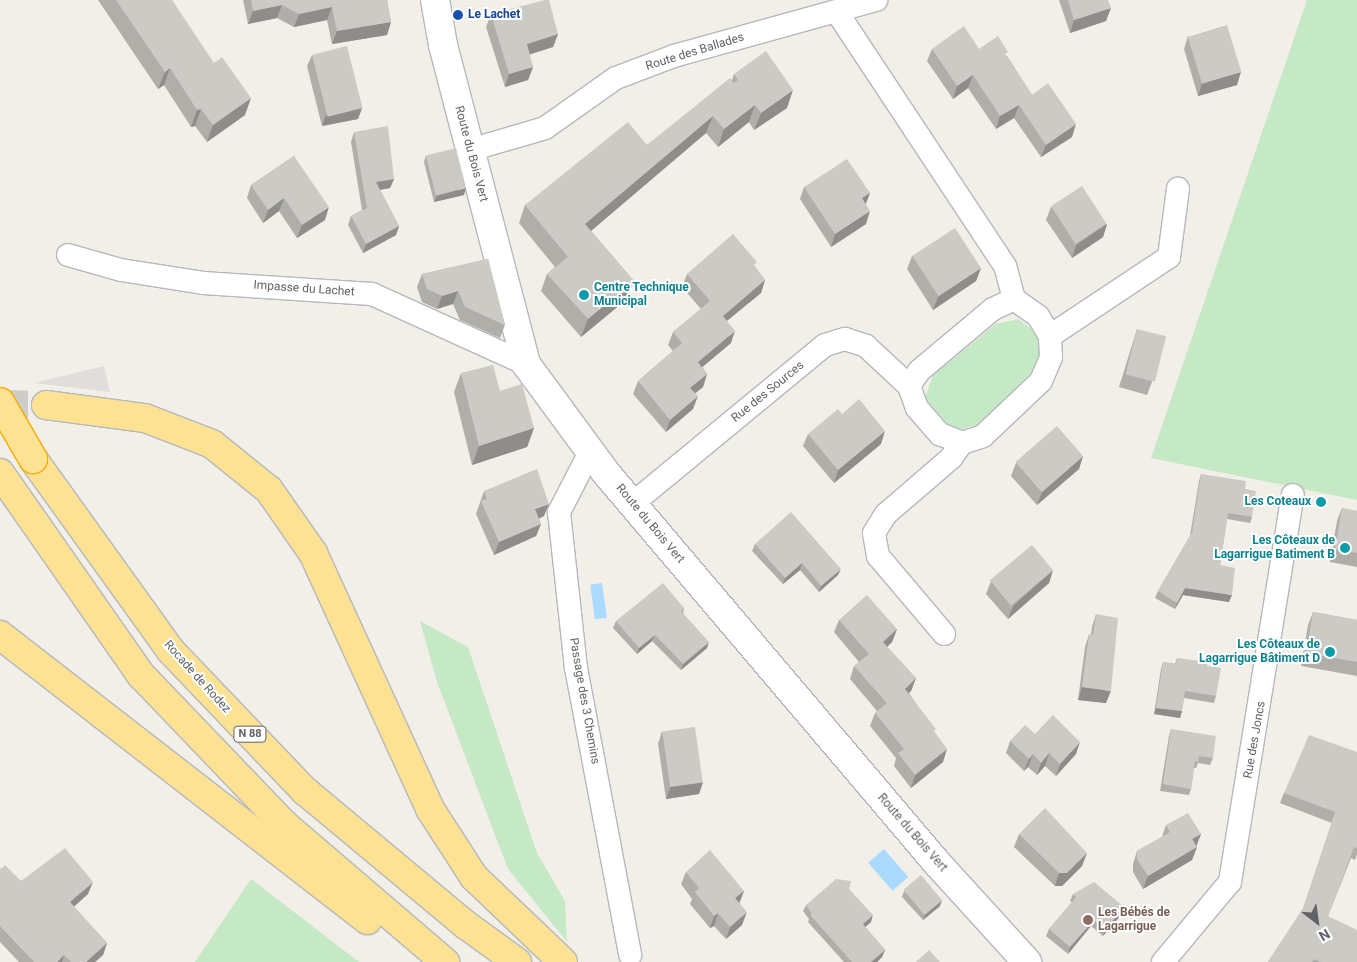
<!DOCTYPE html>
<meta charset="utf-8">
<style>
body{margin:0}
#map{position:relative;width:1357px;height:962px;overflow:hidden;background:#f1efe8;font-family:Roboto,sans-serif}
div>[style]{position:absolute}
.industrial>*{inset:0;background:#e0deda}
.green>*{inset:0;background:#c5e8c5}
.water>*{inset:0;background:#aadaff;transform-origin:0 0}
.highway-tunnel>*{height:28px;margin-top:-14px;transform-origin:0;background:repeating-linear-gradient(90deg,#ccccc8 0 28px,transparent 0 42px)}
.roads{filter:drop-shadow(1px 0 #b5b8bc) drop-shadow(-1px 0 #b5b8bc) drop-shadow(0 1px #b5b8bc) drop-shadow(0 -1px #b5b8bc)}
.street>*{height:22px;margin:-11px;padding:0 11px;transform-origin:11px;border-radius:11px;background:#fff}
.secondary>*{height:28px;margin:-14px;padding:0 14px;transform-origin:14px;border-radius:14px;background:#fff}
.highway>*{height:28px;margin:-14px;padding:0 14px;transform-origin:14px;border-radius:14px;background:#fde293}
.bridges{filter:drop-shadow(1px 0 #f9ab00) drop-shadow(-1px 0 #f9ab00) drop-shadow(0 1px #f9ab00) drop-shadow(0 -1px #f9ab00)}
.highway-bridge>*{height:28px;margin:-14px;padding:0 14px;transform-origin:14px;border-radius:14px;background:#fde293}
.wall>*{inset:0;background:#afaea9}
.shaded-wall>*{inset:0;background:#8f8d8a}
.building>*{inset:0;background:#cccac5;transform-origin:0 0}
.dots>*{width:14px;height:14px;translate:-50% -50%;box-sizing:border-box;border:2px solid #fff;border-radius:50%}
span{translate:-50% -50%;white-space:nowrap;text-align:center;line-height:1.15;-webkit-text-stroke:4px #fff;paint-order:stroke}
.shield-label span{padding:1px 4px;background:#fff;border:1px solid;border-radius:4px;-webkit-text-stroke-width:0}
.shield-label{font-size:11px;color:#5f6368;font-weight:700}
.transit-label{font-size:12px;color:#164399;font-weight:700}
.left{translate:0 -50%;text-align:left}
.street-label{font-size:12px;color:#5f6368}
.culture-label{font-size:12px;color:#0d838f;font-weight:700}
.right{translate:-100% -50%;text-align:right}
.education-label{font-size:12px;color:#785e54;font-weight:700}
.north{position:absolute;left:1292px;top:897px;width:50px;height:50px;-webkit-text-stroke:4px #fff;paint-order:stroke;rotate:150deg;font-size:14px;font-weight:700;line-height:20px;text-align:center;color:#5f6368}
.north::after{content:'';display:block;margin:auto;width:18px;height:22px;background:#5f6368;clip-path:polygon(50% 0,100% 100%,50% 72%,0 100%)}
</style>
<div id="map">
<div class="industrial">
<i style="clip-path:polygon(104px 366px,110px 392px,34px 383px)"></i>
</div>
<div class="green">
<i style="clip-path:polygon(1307px 0,1357px 0,1357px 500px,1151px 458px)"></i>
<i style="clip-path:polygon(1018px 319px,1034px 331px,1043px 351px,1043px 361px,978px 425px,962px 429px,951px 428px,925px 398px,933px 375px,996px 324px)"></i>
<i style="clip-path:polygon(420px 621px,468px 647px,537px 853px,565px 901px,567px 942px,508px 869px,437px 682px)"></i>
<i style="clip-path:polygon(251px 879px,359px 962px,195px 962px)"></i>
</div>
<div class="water">
<i style="left:602px;top:583px;width:35px;height:12px;rotate:82deg"></i>
<i style="left:884px;top:849px;width:37px;height:21px;rotate:49deg"></i>
</div>
<div class="highway-tunnel">
<i style="left:0;top:404px;width:46px;rotate:1.2deg"></i>
</div>
<div class="roads">
<div class="street">
<i style="left:470px;top:150px;width:78px;rotate:-16.3deg"></i>
<i style="left:545px;top:128px;width:87px;rotate:-35.2deg"></i>
<i style="left:616px;top:78px;width:62px;rotate:-20.8deg"></i>
<i style="left:674px;top:56px;width:210px;rotate:-15.5deg"></i>
<i style="left:68px;top:255px;width:55px;rotate:15.8deg"></i>
<i style="left:121px;top:270px;width:83px;rotate:9deg"></i>
<i style="left:203px;top:283px;width:169px;rotate:3.7deg"></i>
<i style="left:372px;top:294px;width:169px;rotate:24.4deg"></i>
<i style="left:1050px;top:336px;width:143px;rotate:-33.6deg"></i>
<i style="left:1169px;top:257px;width:69px;rotate:-82.5deg"></i>
<i style="left:909px;top:386px;width:18px;rotate:-56deg"></i>
<i style="left:919px;top:371px;width:97px;rotate:-40deg"></i>
<i style="left:993px;top:309px;width:23px;rotate:-25deg"></i>
<i style="left:590px;top:452px;width:68px;rotate:117.3deg"></i>
<i style="left:559px;top:512px;width:157px;rotate:83.8deg"></i>
<i style="left:576px;top:668px;width:292px;rotate:79.3deg"></i>
<i style="left:632px;top:504px;width:250px;rotate:-39.5deg"></i>
<i style="left:825px;top:345px;width:21px;rotate:-17deg"></i>
<i style="left:845px;top:339px;width:22px;rotate:18deg"></i>
<i style="left:866px;top:346px;width:59px;rotate:42.9deg"></i>
<i style="left:909px;top:386px;width:23px;rotate:70deg"></i>
<i style="left:917px;top:408px;width:35px;rotate:49deg"></i>
<i style="left:940px;top:434px;width:24px;rotate:22deg"></i>
<i style="left:962px;top:443px;width:22px;rotate:-18deg"></i>
<i style="left:983px;top:436px;width:80px;rotate:-43.5deg"></i>
<i style="left:1041px;top:381px;width:26px;rotate:-67deg"></i>
<i style="left:1051px;top:357px;width:21px;rotate:-93deg"></i>
<i style="left:1050px;top:336px;width:23px;rotate:-121deg"></i>
<i style="left:1038px;top:316px;width:29px;rotate:-145deg"></i>
<i style="left:1014px;top:299px;width:34px;rotate:-105deg"></i>
<i style="left:1005px;top:266px;width:305px;rotate:-123.5deg"></i>
<i style="left:944px;top:634px;width:102px;rotate:-130.2deg"></i>
<i style="left:878px;top:556px;width:23px;rotate:-100deg"></i>
<i style="left:874px;top:533px;width:22px;rotate:-58deg"></i>
<i style="left:886px;top:514px;width:86px;rotate:-40.7deg"></i>
<i style="left:951px;top:458px;width:19px;rotate:-54deg"></i>
<i style="left:1163px;top:962px;width:104px;rotate:-50.1deg"></i>
<i style="left:1230px;top:882px;width:392px;rotate:-80.8deg"></i>
</div>
<div class="secondary">
<i style="left:435px;top:0;width:46px;rotate:79.9deg"></i>
<i style="left:443px;top:45px;width:330px;rotate:75.4deg"></i>
<i style="left:526px;top:364px;width:135px;rotate:53.7deg"></i>
<i style="left:606px;top:473px;width:512px;rotate:49.68deg"></i>
<i style="left:937px;top:863px;width:134px;rotate:47.7deg"></i>
</div>
<div class="highway">
<i style="left:46px;top:405px;width:100px;rotate:7.5deg"></i>
<i style="left:145px;top:418px;width:72px;rotate:21.2deg"></i>
<i style="left:212px;top:444px;width:73px;rotate:38.9deg"></i>
<i style="left:269px;top:490px;width:77px;rotate:55.1deg"></i>
<i style="left:313px;top:553px;width:281px;rotate:65.4deg"></i>
<i style="left:430px;top:809px;width:81px;rotate:57.1deg"></i>
<i style="left:474px;top:877px;width:123px;rotate:43.7deg"></i>
<i style="left:33px;top:459px;width:236px;rotate:54.3deg"></i>
<i style="left:171px;top:651px;width:194px;rotate:46.3deg"></i>
<i style="left:305px;top:791px;width:209px;rotate:39.8deg"></i>
<i style="left:466px;top:925px;width:63px;rotate:36deg"></i>
<i style="left:0;top:473px;width:246px;rotate:55.1deg"></i>
<i style="left:141px;top:675px;width:208px;rotate:46.2deg"></i>
<i style="left:285px;top:825px;width:211px;rotate:40.6deg"></i>
<i style="left:0;top:635px;width:465px;rotate:37.8deg"></i>
</div>
</div>
<div class="bridges">
<div class="highway-bridge">
<i style="left:0;top:402px;width:66px;rotate:59.9deg"></i>
</div>
</div>
<div class="wall">
<i style="clip-path:polygon(98px 0,172px 0,245px 115px,207px 142px,195px 126px,191px 127px,164px 85px,158px 89px)"></i>
<i style="clip-path:polygon(243px 0,387px 0,391px 22px,387px 35px,332px 44px,327px 20px,294px 27px,277px 18px,248px 24px)"></i>
<i style="clip-path:polygon(1059px 0,1108px 0,1106px 21px,1070px 33px)"></i>
<i style="clip-path:polygon(491px 14px,558px 34px,553px 47px,529px 54px,533px 67px,528px 80px,505px 87px,486px 27px)"></i>
<i style="clip-path:polygon(1188px 36px,1237px 85px,1198px 96px,1184px 49px)"></i>
<i style="clip-path:polygon(932px 49px,979px 49px,1007px 56px,1032px 95px,1072px 137px,1041px 157px,1014px 118px,996px 129px,968px 88px,953px 99px,927px 61px)"></i>
<i style="clip-path:polygon(312px 55px,362px 108px,358px 119px,322px 126px,307px 66px)"></i>
<i style="clip-path:polygon(734px 74px,787px 108px,754px 130px,749px 122px,718px 147px,706px 133px,591px 231px,634px 281px,627px 299px,581px 337px,541px 291px,547px 274px,555px 267px,519px 223px,525px 205px,647px 145px,732px 80px)"></i>
<i style="clip-path:polygon(354px 132px,394px 179px,390px 188px,380px 190px,399px 226px,396px 235px,363px 253px,348px 225px,351px 216px,362px 210px,351px 142px)"></i>
<i style="clip-path:polygon(426px 155px,464px 195px,434px 202px,424px 162px)"></i>
<i style="clip-path:polygon(294px 156px,325px 220px,297px 238px,279px 211px,263px 223px,247px 198px,251px 185px)"></i>
<i style="clip-path:polygon(804px 187px,870px 193px,866px 204px,866px 224px,831px 247px,800px 199px)"></i>
<i style="clip-path:polygon(1051px 207px,1107px 224px,1103px 237px,1072px 258px,1046px 220px)"></i>
<i style="clip-path:polygon(912px 256px,981px 268px,976px 281px,933px 310px,907px 269px)"></i>
<i style="clip-path:polygon(488px 259px,505px 325px,500px 338px,460px 320px,453px 304px,437px 309px,422px 302px,417px 287px,422px 274px)"></i>
<i style="clip-path:polygon(755px 267px,765px 280px,761px 293px,727px 321px,731px 343px,702px 367px,707px 374px,703px 387px,695px 393px,693px 409px,666px 432px,633px 394px,638px 381px,673px 351px,668px 345px,673px 332px,701px 309px,682px 287px,687px 274px)"></i>
<i style="clip-path:polygon(1137px 329px,1152px 382px,1147px 395px,1119px 387px)"></i>
<i style="clip-path:polygon(461px 373px,500px 391px,534px 428px,527px 447px,472px 465px,454px 392px)"></i>
<i style="clip-path:polygon(808px 434px,881px 444px,834px 483px,803px 446px)"></i>
<i style="clip-path:polygon(1083px 456px,1079px 469px,1037px 505px,1011px 476px,1016px 463px)"></i>
<i style="clip-path:polygon(1201px 474px,1245px 489px,1252px 517px,1250px 523px,1227px 519px,1220px 565px,1229px 602px,1183px 595px,1175px 609px,1155px 598px,1158px 591px,1190px 536px,1199px 481px)"></i>
<i style="clip-path:polygon(484px 491px,544px 516px,539px 519px,541px 524px,536px 536px,494px 555px,476px 514px)"></i>
<i style="clip-path:polygon(1342px 508px,1357px 511px,1357px 567px,1330px 562px,1337px 521px)"></i>
<i style="clip-path:polygon(755px 544px,838px 575px,819px 592px,800px 570px,783px 584px,752px 551px)"></i>
<i style="clip-path:polygon(1053px 570px,1049px 583px,1008px 619px,986px 594px,991px 581px)"></i>
<i style="clip-path:polygon(684px 608px,683px 613px,707px 648px,681px 670px,652px 641px,637px 654px,613px 628px,616px 621px)"></i>
<i style="clip-path:polygon(1313px 612px,1357px 620px,1357px 676px,1301px 666px,1308px 625px)"></i>
<i style="clip-path:polygon(1096px 614px,1106px 703px,1078px 700px,1085px 647px,1089px 634px,1091px 635px,1092px 627px)"></i>
<i style="clip-path:polygon(839px 620px,897px 629px,892px 642px,887px 647px,916px 678px,911px 691px,909px 693px,935px 733px,943px 762px,911px 788px,894px 766px,896px 758px,870px 726px,875px 713px,877px 711px,850px 679px,854px 666px,859px 662px,834px 632px)"></i>
<i style="clip-path:polygon(1177px 658px,1207px 666px,1216px 696px,1214px 703px,1184px 698px,1182px 711px,1180px 718px,1154px 714px,1161px 669px,1163px 662px,1175px 664px)"></i>
<i style="clip-path:polygon(1171px 729px,1213px 758px,1210px 765px,1198px 763px,1196px 768px,1194px 768px,1191px 789px,1189px 795px,1160px 791px,1169px 736px)"></i>
<i style="clip-path:polygon(662px 731px,703px 782px,699px 794px,666px 799px,658px 744px)"></i>
<i style="clip-path:polygon(1035px 734px,1076px 754px,1056px 776px,1045px 766px,1037px 775px,1028px 767px,1024px 771px,1006px 753px,1010px 741px)"></i>
<i style="clip-path:polygon(1357px 752px,1357px 854px,1355px 860px,1351px 858px,1328px 916px,1357px 962px,1268px 962px,1303px 909px,1332px 823px,1280px 803px,1284px 793px)"></i>
<i style="clip-path:polygon(1166px 825px,1201px 834px,1196px 846px,1197px 847px,1192px 860px,1143px 889px,1133px 872px,1133px 864px,1137px 851px,1162px 837px)"></i>
<i style="clip-path:polygon(1019px 834px,1082px 866px,1062px 886px,1055px 886px,1014px 847px)"></i>
<i style="clip-path:polygon(0 868px,21px 881px,88px 894px,74px 907px,107px 943px,103px 955px,95px 962px,19px 962px,0 942px)"></i>
<i style="clip-path:polygon(686px 872px,744px 891px,739px 903px,742px 925px,726px 939px,714px 926px,710px 928px,690px 904px,692px 899px,681px 884px)"></i>
<i style="clip-path:polygon(904px 891px,940px 906px,923px 920px,902px 897px)"></i>
<i style="clip-path:polygon(1073px 894px,1122px 914px,1103px 936px,1091px 926px,1068px 954px,1046px 936px,1049px 929px,1072px 902px,1070px 901px)"></i>
<i style="clip-path:polygon(806px 905px,871px 922px,865px 927px,885px 950px,882px 957px,877px 962px,844px 962px,808px 922px,809px 919px,803px 911px)"></i>
</div>
<div class="shaded-wall">
<i style="clip-path:polygon(282px 5px,277px 18px,248px 24px,253px 11px)"></i>
<i style="clip-path:polygon(332px 7px,327px 20px,294px 27px,299px 14px)"></i>
<i style="clip-path:polygon(1111px 8px,1106px 21px,1070px 33px,1074px 20px)"></i>
<i style="clip-path:polygon(391px 22px,387px 35px,332px 44px,337px 31px)"></i>
<i style="clip-path:polygon(558px 34px,553px 47px,522px 57px,527px 44px)"></i>
<i style="clip-path:polygon(533px 67px,528px 80px,505px 87px,509px 74px)"></i>
<i style="clip-path:polygon(170px 68px,164px 85px,158px 89px,165px 72px)"></i>
<i style="clip-path:polygon(1241px 72px,1237px 85px,1198px 96px,1202px 83px)"></i>
<i style="clip-path:polygon(973px 75px,968px 88px,953px 99px,957px 86px)"></i>
<i style="clip-path:polygon(793px 90px,787px 108px,754px 130px,761px 113px)"></i>
<i style="clip-path:polygon(251px 98px,245px 115px,207px 142px,213px 125px)"></i>
<i style="clip-path:polygon(755px 105px,749px 122px,718px 147px,724px 129px)"></i>
<i style="clip-path:polygon(1019px 105px,1014px 118px,996px 129px,1000px 116px)"></i>
<i style="clip-path:polygon(362px 108px,358px 119px,322px 126px,326px 115px)"></i>
<i style="clip-path:polygon(201px 109px,195px 126px,191px 127px,197px 110px)"></i>
<i style="clip-path:polygon(713px 116px,706px 133px,578px 242px,585px 224px)"></i>
<i style="clip-path:polygon(1076px 124px,1072px 137px,1041px 157px,1046px 145px)"></i>
<i style="clip-path:polygon(394px 179px,390px 188px,373px 191px,376px 182px)"></i>
<i style="clip-path:polygon(466px 188px,464px 195px,434px 202px,437px 196px)"></i>
<i style="clip-path:polygon(870px 193px,865px 205px,862px 198px)"></i>
<i style="clip-path:polygon(284px 198px,279px 211px,263px 223px,268px 210px)"></i>
<i style="clip-path:polygon(329px 207px,325px 220px,297px 238px,302px 225px)"></i>
<i style="clip-path:polygon(870px 211px,866px 224px,831px 247px,835px 234px)"></i>
<i style="clip-path:polygon(1107px 224px,1103px 237px,1072px 258px,1076px 245px)"></i>
<i style="clip-path:polygon(399px 226px,396px 235px,363px 253px,366px 244px)"></i>
<i style="clip-path:polygon(981px 268px,976px 281px,933px 310px,938px 297px)"></i>
<i style="clip-path:polygon(765px 280px,761px 293px,718px 328px,723px 316px)"></i>
<i style="clip-path:polygon(634px 281px,627px 299px,581px 337px,588px 319px)"></i>
<i style="clip-path:polygon(458px 291px,453px 304px,437px 309px,442px 296px)"></i>
<i style="clip-path:polygon(735px 331px,731px 343px,693px 375px,698px 362px)"></i>
<i style="clip-path:polygon(707px 374px,703px 387px,686px 401px,690px 388px)"></i>
<i style="clip-path:polygon(698px 396px,693px 409px,666px 432px,670px 420px)"></i>
<i style="clip-path:polygon(534px 428px,527px 447px,472px 465px,479px 446px)"></i>
<i style="clip-path:polygon(885px 431px,881px 444px,834px 483px,838px 470px)"></i>
<i style="clip-path:polygon(1083px 456px,1079px 469px,1037px 505px,1042px 492px)"></i>
<i style="clip-path:polygon(549px 504px,544px 516px,530px 522px,535px 509px)"></i>
<i style="clip-path:polygon(541px 524px,536px 536px,494px 555px,499px 542px)"></i>
<i style="clip-path:polygon(802px 563px,800px 570px,783px 584px,785px 578px)"></i>
<i style="clip-path:polygon(841px 569px,838px 575px,819px 592px,821px 586px)"></i>
<i style="clip-path:polygon(1053px 570px,1049px 583px,1008px 619px,1013px 606px)"></i>
<i style="clip-path:polygon(1185px 588px,1232px 595px,1229px 602px,1183px 595px,1175px 609px,1177px 603px)"></i>
<i style="clip-path:polygon(897px 629px,892px 642px,878px 655px,883px 642px)"></i>
<i style="clip-path:polygon(655px 635px,652px 641px,637px 654px,639px 648px)"></i>
<i style="clip-path:polygon(709px 642px,707px 648px,681px 670px,683px 664px)"></i>
<i style="clip-path:polygon(916px 678px,911px 691px,900px 701px,905px 689px)"></i>
<i style="clip-path:polygon(1082px 687px,1111px 691px,1106px 703px,1078px 700px)"></i>
<i style="clip-path:polygon(1156px 708px,1182px 711px,1180px 718px,1154px 714px)"></i>
<i style="clip-path:polygon(1080px 742px,1076px 754px,1056px 776px,1060px 764px)"></i>
<i style="clip-path:polygon(947px 749px,943px 762px,911px 788px,915px 775px)"></i>
<i style="clip-path:polygon(1049px 753px,1045px 766px,1037px 775px,1041px 763px)"></i>
<i style="clip-path:polygon(1033px 754px,1028px 767px,1024px 771px,1029px 759px)"></i>
<i style="clip-path:polygon(703px 782px,699px 794px,666px 799px,671px 786px)"></i>
<i style="clip-path:polygon(1201px 834px,1196px 847px,1192px 839px)"></i>
<i style="clip-path:polygon(1197px 847px,1192px 860px,1143px 889px,1148px 876px)"></i>
<i style="clip-path:polygon(1087px 853px,1082px 866px,1062px 886px,1055px 886px,1059px 873px)"></i>
<i style="clip-path:polygon(93px 882px,88px 894px,65px 914px,70px 902px)"></i>
<i style="clip-path:polygon(744px 891px,739px 904px,735px 898px)"></i>
<i style="clip-path:polygon(942px 900px,940px 906px,923px 920px,925px 914px)"></i>
<i style="clip-path:polygon(1124px 907px,1122px 914px,1103px 936px,1105px 930px)"></i>
<i style="clip-path:polygon(747px 912px,742px 925px,726px 939px,730px 927px)"></i>
<i style="clip-path:polygon(718px 913px,714px 926px,710px 928px,714px 916px)"></i>
<i style="clip-path:polygon(873px 915px,871px 922px,861px 931px,863px 924px)"></i>
<i style="clip-path:polygon(1094px 920px,1091px 926px,1068px 954px,1070px 947px)"></i>
<i style="clip-path:polygon(107px 943px,103px 955px,95px 962px,86px 962px)"></i>
<i style="clip-path:polygon(885px 950px,882px 957px,877px 962px,871px 962px)"></i>
<i style="clip-path:polygon(64px 955px,62px 962px,57px 962px)"></i>
</div>
<div class="building">
<i style="clip-path:polygon(116px 0,172px 0,214px 63px,222px 57px,251px 98px,213px 125px,201px 109px,197px 110px,170px 68px,165px 72px)"></i>
<i style="clip-path:polygon(251px 0,387px 0,391px 22px,337px 31px,332px 7px,299px 14px,282px 5px,253px 11px)"></i>
<i style="clip-path:polygon(545px 0,549px 0,558px 34px,527px 44px,533px 67px,509px 74px,491px 14px)"></i>
<i style="clip-path:polygon(1068px 0,1108px 0,1111px 8px,1074px 20px)"></i>
<i style="left:1227px;top:25px;width:49px;height:41px;rotate:73deg"></i>
<i style="clip-path:polygon(964px 26px,979px 49px,998px 36px,1008px 52px,1005px 54px,1032px 95px,1048px 83px,1076px 124px,1046px 145px,1019px 105px,1000px 116px,973px 75px,957px 86px,932px 49px)"></i>
<i style="left:347px;top:46px;width:64px;height:36px;rotate:76deg"></i>
<i style="clip-path:polygon(766px 51px,793px 90px,761px 113px,755px 105px,724px 129px,713px 116px,585px 224px,634px 281px,588px 319px,547px 274px,568px 257px,525px 205px,628px 122px,647px 145px,730px 78px,734px 83px,738px 80px,734px 74px)"></i>
<i style="clip-path:polygon(388px 126px,394px 179px,376px 182px,399px 226px,366px 244px,351px 216px,367px 208px,354px 132px)"></i>
<i style="left:456px;top:148px;width:41px;height:31px;rotate:76deg"></i>
<i style="clip-path:polygon(294px 156px,329px 207px,302px 225px,284px 198px,268px 210px,251px 185px)"></i>
<i style="clip-path:polygon(847px 159px,870px 193px,862px 198px,870px 211px,835px 234px,804px 187px)"></i>
<i style="left:1082px;top:186px;width:45px;height:37px;rotate:57deg"></i>
<i style="left:955px;top:228px;width:48px;height:51px;rotate:57deg"></i>
<i style="clip-path:polygon(733px 234px,757px 262px,754px 265px,765px 280px,723px 316px,735px 331px,698px 362px,707px 374px,690px 388px,698px 396px,670px 420px,638px 381px,682px 343px,673px 332px,710px 301px,687px 274px)"></i>
<i style="clip-path:polygon(488px 259px,505px 325px,465px 307px,458px 291px,442px 296px,427px 289px,422px 274px)"></i>
<i style="left:1137px;top:329px;width:30px;height:47px;rotate:14deg"></i>
<i style="clip-path:polygon(493px 365px,500px 391px,522px 384px,534px 428px,479px 446px,461px 373px)"></i>
<i style="clip-path:polygon(859px 399px,885px 431px,838px 470px,808px 434px,838px 409px,842px 414px)"></i>
<i style="left:1057px;top:426px;width:40px;height:55px;rotate:49deg"></i>
<i style="clip-path:polygon(537px 469px,549px 504px,535px 509px,541px 524px,499px 542px,481px 501px,487px 499px,484px 491px)"></i>
<i style="clip-path:polygon(1201px 474px,1246px 481px,1245px 489px,1256px 491px,1252px 517px,1228px 513px,1220px 565px,1235px 568px,1232px 595px,1185px 588px,1177px 603px,1158px 591px,1192px 533px)"></i>
<i style="clip-path:polygon(1342px 508px,1357px 511px,1357px 553px,1335px 549px)"></i>
<i style="clip-path:polygon(791px 512px,841px 569px,821px 586px,802px 563px,785px 578px,755px 544px)"></i>
<i style="left:1032px;top:545px;width:33px;height:55px;rotate:50deg"></i>
<i style="clip-path:polygon(663px 583px,684px 608px,681px 611px,709px 642px,683px 664px,655px 635px,639px 648px,616px 621px)"></i>
<i style="clip-path:polygon(867px 595px,897px 629px,883px 642px,916px 678px,905px 689px,936px 729px,934px 731px,947px 749px,915px 775px,898px 753px,904px 749px,875px 713px,887px 703px,854px 666px,869px 654px,839px 620px)"></i>
<i style="clip-path:polygon(1313px 612px,1357px 620px,1357px 662px,1306px 653px)"></i>
<i style="clip-path:polygon(1096px 614px,1118px 618px,1111px 691px,1082px 687px,1089px 634px,1093px 635px)"></i>
<i style="clip-path:polygon(1177px 658px,1207px 662px,1207px 666px,1221px 668px,1216px 696px,1185px 691px,1182px 711px,1156px 708px,1163px 662px,1176px 664px)"></i>
<i style="clip-path:polygon(1053px 715px,1080px 742px,1060px 764px,1049px 753px,1041px 763px,1033px 754px,1029px 759px,1010px 741px,1025px 725px,1035px 734px)"></i>
<i style="left:695px;top:727px;width:56px;height:33px;rotate:82deg"></i>
<i style="clip-path:polygon(1171px 729px,1216px 736px,1213px 758px,1199px 756px,1198px 762px,1195px 761px,1191px 789px,1163px 784px)"></i>
<i style="clip-path:polygon(1309px 735px,1357px 752px,1357px 848px,1354px 847px,1328px 916px,1357px 930px,1357px 962px,1321px 962px,1314px 959px,1312px 962px,1268px 962px,1303px 908px,1335px 812px,1284px 793px)"></i>
<i style="clip-path:polygon(1045px 808px,1087px 853px,1067px 873px,1059px 873px,1019px 834px)"></i>
<i style="clip-path:polygon(1188px 813px,1201px 834px,1192px 839px,1197px 847px,1148px 876px,1137px 859px,1137px 851px,1170px 832px,1166px 825px)"></i>
<i style="clip-path:polygon(65px 848px,93px 882px,70px 902px,107px 943px,86px 962px,71px 962px,64px 955px,57px 962px,34px 962px,0 926px,0 868px,1px 869px,5px 865px,21px 881px)"></i>
<i style="clip-path:polygon(710px 850px,744px 891px,735px 898px,747px 912px,730px 927px,718px 913px,714px 916px,695px 892px,699px 888px,686px 872px)"></i>
<i style="left:921px;top:875px;width:33px;height:23px;rotate:50deg"></i>
<i style="clip-path:polygon(836px 879px,851px 881px,849px 889px,873px 915px,863px 924px,885px 950px,871px 962px,852px 962px,810px 915px,812px 914px,806px 905px)"></i>
<i style="clip-path:polygon(1094px 882px,1124px 907px,1105px 930px,1094px 920px,1070px 947px,1049px 929px,1076px 897px,1073px 894px)"></i>
<i style="clip-path:polygon(929px 950px,940px 962px,916px 962px)"></i>
</div>
<div class="dots">
<i style="left:458px;top:15px;background:#1a4fb4"></i>
<i style="left:584px;top:295px;background:#0f9aa8"></i>
<i style="left:1321px;top:502px;background:#0f9aa8"></i>
<i style="left:1345px;top:548px;background:#0f9aa8"></i>
<i style="left:1330px;top:652px;background:#0f9aa8"></i>
<i style="left:1088px;top:920px;background:#8d6e63"></i>
</div>
<div class="shield-label">
<span style="left:250px;top:734px">N 88</span>
</div>
<div class="transit-label">
<span class="left" style="left:468px;top:15px">Le Lachet</span>
</div>
<div class="street-label">
<span style="left:695px;top:52px;rotate:-17deg">Route des Ballades</span>
<span style="left:471px;top:154px;rotate:75deg">Route du Bois Vert</span>
<span style="left:304px;top:289px;rotate:4deg">Impasse du Lachet</span>
<span style="left:768px;top:392px;rotate:-39deg">Rue des Sources</span>
<span style="left:650px;top:524px;rotate:50deg">Route du Bois Vert</span>
<span style="left:197px;top:677px;rotate:48deg">Rocade de Rodez</span>
<span style="left:584px;top:701px;rotate:80deg">Passage des 3 Chemins</span>
<span style="left:1255px;top:740px;rotate:-80deg">Rue des Joncs</span>
<span style="left:912px;top:833px;rotate:49deg">Route du Bois Vert</span>
</div>
<div class="culture-label">
<span class="left" style="left:594px;top:295px">Centre Technique<br>Municipal</span>
<span class="right" style="left:1311px;top:502px">Les Coteaux</span>
<span class="right" style="left:1335px;top:548px">Les Côteaux de<br>Lagarrigue Batiment B</span>
<span class="right" style="left:1320px;top:652px">Les Côteaux de<br>Lagarrigue Bâtiment D</span>
</div>
<div class="education-label">
<span class="left" style="left:1098px;top:920px">Les Bébés de<br>Lagarrigue</span>
</div>
<div class="north">N</div>
</div>
